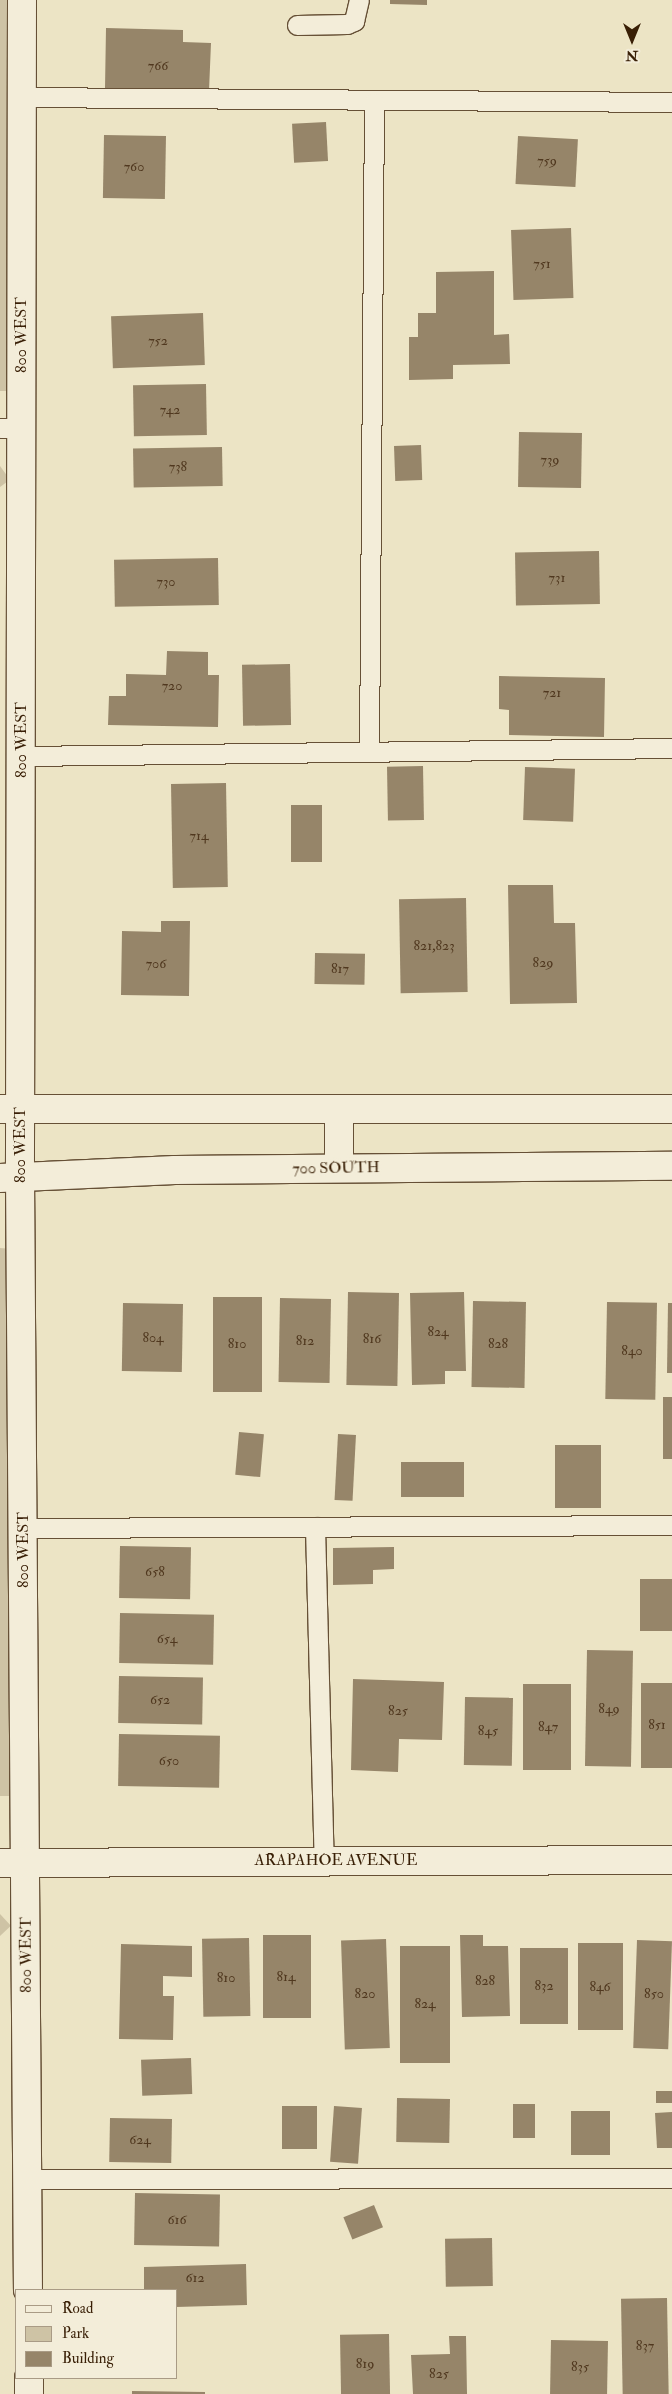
<!DOCTYPE html>
<style>
body{margin:0}
#map{position:relative;width:672px;height:2394px;overflow:hidden;background:#ece4c5;font-family:"IM FELL Double Pica",serif}
div>[style]{position:absolute}
.green>*{inset:0;background:#cec3a5;transform-origin:0 0}
.building>*{inset:0;background:#968569;transform-origin:0 0}
.roads{filter:drop-shadow(1px 0 #665036) drop-shadow(-1px 0 #665036) drop-shadow(0 1px #665036) drop-shadow(0 -1px #665036)}
.lane>*{height:19px;margin:-9.5px;padding:0 9.5px;transform-origin:9.5px;border-radius:9.5px;background:#f3edd9}
.street>*{height:28px;margin:-14px;padding:0 14px;transform-origin:14px;border-radius:14px;background:#f3edd9}
span{translate:-50% -50%;white-space:nowrap;text-align:center;line-height:1.15;-webkit-text-stroke:5px #f3edd9;paint-order:stroke}
.number-label{font-size:14px;color:#50381f}
.number-label span{-webkit-text-stroke-width:0}
.street-label{font-size:16px;color:#391f06}
.legend{position:absolute;left:15px;top:2289px;width:162px;height:90px;box-sizing:border-box;background:#f3edd9;border:1px solid #a99b85;margin:0;padding:6px 9px;list-style:none;font-size:15px;color:#391f06}
.legend li{display:flex;align-items:center;gap:10px;height:25px}
.legend b{width:25px;border:1px solid #a99b85}
.north{position:absolute;left:607px;top:15px;width:50px;height:50px;-webkit-text-stroke:4px #f3edd9;paint-order:stroke;rotate:180deg;font-size:14px;font-weight:700;line-height:20px;text-align:center;color:#391f06}
.north::after{content:'';display:block;margin:auto;width:18px;height:22px;background:#391f06;clip-path:polygon(50% 0,100% 100%,50% 72%,0 100%)}
</style>
<div id="map">
<div class="green">
<i style="left:0;top:0;width:11px;height:391px"></i>
<i style="left:0;top:466px;width:17px;height:565px;rotate:54deg"></i>
<i style="clip-path:polygon(0 1248px,12px 1249px,10px 1796px,0 1796px)"></i>
<i style="left:0;top:1914px;width:16px;height:480px;rotate:47deg"></i>
</div>
<div class="building">
<i style="clip-path:polygon(390px 0,427px 0,427px 5px,390px 4px)"></i>
<i style="clip-path:polygon(106px 28px,183px 30px,183px 42px,211px 43px,209px 91px,105px 88px)"></i>
<i style="left:326px;top:122px;width:39px;height:34px;rotate:87deg"></i>
<i style="left:104px;top:135px;width:62px;height:63px;rotate:1deg"></i>
<i style="left:518px;top:136px;width:60px;height:48px;rotate:3deg"></i>
<i style="left:571px;top:228px;width:70px;height:60px;rotate:88deg"></i>
<i style="clip-path:polygon(494px 271px,494px 335px,509px 334px,510px 364px,453px 365px,453px 379px,409px 380px,409px 337px,418px 337px,418px 313px,436px 313px,436px 272px)"></i>
<i style="left:203px;top:313px;width:52px;height:92px;rotate:88deg"></i>
<i style="left:206px;top:384px;width:51px;height:73px;rotate:89deg"></i>
<i style="left:519px;top:432px;width:63px;height:55px;rotate:1deg"></i>
<i style="left:421px;top:445px;width:35px;height:27px;rotate:88deg"></i>
<i style="left:222px;top:447px;width:39px;height:89px;rotate:89deg"></i>
<i style="left:599px;top:551px;width:53px;height:84px;rotate:89deg"></i>
<i style="left:218px;top:558px;width:47px;height:104px;rotate:89deg"></i>
<i style="clip-path:polygon(167px 651px,208px 652px,208px 675px,219px 675px,218px 727px,108px 725px,109px 696px,126px 696px,126px 674px,166px 675px)"></i>
<i style="left:290px;top:664px;width:61px;height:48px;rotate:89deg"></i>
<i style="clip-path:polygon(499px 676px,605px 678px,604px 737px,509px 735px,509px 710px,499px 709px)"></i>
<i style="left:423px;top:766px;width:54px;height:36px;rotate:89deg"></i>
<i style="left:525px;top:767px;width:50px;height:53px;rotate:2deg"></i>
<i style="left:226px;top:783px;width:104px;height:55px;rotate:89deg"></i>
<i style="left:291px;top:805px;width:31px;height:57px"></i>
<i style="clip-path:polygon(508px 885px,553px 885px,554px 923px,575px 923px,577px 1003px,510px 1004px)"></i>
<i style="left:466px;top:898px;width:94px;height:67px;rotate:89deg"></i>
<i style="clip-path:polygon(161px 921px,190px 921px,189px 996px,121px 995px,122px 931px,161px 932px)"></i>
<i style="left:315px;top:953px;width:50px;height:31px;rotate:1deg"></i>
<i style="left:348px;top:1292px;width:51px;height:93px;rotate:1deg"></i>
<i style="clip-path:polygon(464px 1292px,466px 1371px,445px 1371px,445px 1384px,412px 1385px,410px 1293px)"></i>
<i style="left:213px;top:1297px;width:49px;height:95px"></i>
<i style="left:280px;top:1298px;width:51px;height:84px;rotate:1deg"></i>
<i style="left:473px;top:1301px;width:53px;height:86px;rotate:1deg"></i>
<i style="left:607px;top:1302px;width:50px;height:97px;rotate:1deg"></i>
<i style="left:123px;top:1303px;width:60px;height:68px;rotate:1deg"></i>
<i style="clip-path:polygon(668px 1303px,672px 1303px,672px 1373px,667px 1373px)"></i>
<i style="left:672px;top:1397px;width:62px;height:9px;rotate:90deg"></i>
<i style="left:239px;top:1432px;width:25px;height:43px;rotate:5deg"></i>
<i style="left:338px;top:1434px;width:18px;height:66px;rotate:3deg"></i>
<i style="left:555px;top:1445px;width:46px;height:63px"></i>
<i style="left:401px;top:1462px;width:63px;height:35px"></i>
<i style="left:120px;top:1546px;width:71px;height:52px;rotate:1deg"></i>
<i style="clip-path:polygon(394px 1547px,394px 1569px,373px 1570px,373px 1584px,333px 1585px,333px 1548px)"></i>
<i style="left:672px;top:1579px;width:52px;height:32px;rotate:90deg"></i>
<i style="left:120px;top:1613px;width:94px;height:50px;rotate:1deg"></i>
<i style="left:587px;top:1650px;width:46px;height:116px;rotate:1deg"></i>
<i style="left:119px;top:1676px;width:84px;height:47px;rotate:1deg"></i>
<i style="clip-path:polygon(353px 1679px,444px 1682px,442px 1740px,399px 1739px,398px 1772px,351px 1770px)"></i>
<i style="left:641px;top:1683px;width:31px;height:85px"></i>
<i style="left:523px;top:1684px;width:48px;height:86px"></i>
<i style="left:465px;top:1697px;width:48px;height:68px;rotate:1deg"></i>
<i style="left:119px;top:1734px;width:101px;height:52px;rotate:1deg"></i>
<i style="left:263px;top:1935px;width:48px;height:83px"></i>
<i style="clip-path:polygon(460px 1935px,483px 1935px,483px 1946px,508px 1946px,510px 2016px,462px 2017px)"></i>
<i style="left:249px;top:1938px;width:78px;height:47px;rotate:89deg"></i>
<i style="left:386px;top:1939px;width:109px;height:45px;rotate:88deg"></i>
<i style="left:637px;top:1940px;width:35px;height:108px;rotate:2deg"></i>
<i style="left:578px;top:1943px;width:45px;height:87px"></i>
<i style="clip-path:polygon(121px 1944px,192px 1946px,192px 1977px,163px 1976px,163px 1996px,174px 1996px,173px 2040px,119px 2039px)"></i>
<i style="left:400px;top:1946px;width:50px;height:117px"></i>
<i style="left:520px;top:1948px;width:48px;height:76px"></i>
<i style="left:191px;top:2058px;width:36px;height:50px;rotate:88deg"></i>
<i style="left:656px;top:2091px;width:16px;height:12px"></i>
<i style="left:397px;top:2098px;width:53px;height:44px;rotate:1deg"></i>
<i style="left:513px;top:2104px;width:22px;height:34px"></i>
<i style="left:282px;top:2106px;width:35px;height:43px"></i>
<i style="left:334px;top:2106px;width:28px;height:56px;rotate:4deg"></i>
<i style="left:610px;top:2111px;width:44px;height:39px;rotate:90deg"></i>
<i style="clip-path:polygon(672px 2112px,672px 2148px,657px 2148px,655px 2113px)"></i>
<i style="left:110px;top:2118px;width:62px;height:44px;rotate:1deg"></i>
<i style="left:135px;top:2193px;width:85px;height:52px;rotate:1deg"></i>
<i style="left:374px;top:2205px;width:24px;height:33px;rotate:68deg"></i>
<i style="left:492px;top:2238px;width:48px;height:47px;rotate:89deg"></i>
<i style="clip-path:polygon(246px 2264px,247px 2305px,176px 2307px,176px 2290px,144px 2290px,144px 2267px)"></i>
<i style="left:667px;top:2298px;width:96px;height:46px;rotate:89deg"></i>
<i style="left:389px;top:2334px;width:60px;height:49px;rotate:89deg"></i>
<i style="clip-path:polygon(449px 2336px,466px 2336px,467px 2394px,413px 2394px,411px 2355px,450px 2354px)"></i>
<i style="left:551px;top:2340px;width:57px;height:54px;rotate:1deg"></i>
<i style="clip-path:polygon(132px 2391px,205px 2392px,205px 2394px,132px 2394px)"></i>
</div>
<div class="roads">
<div class="lane">
<i style="left:297px;top:25px;width:50px;rotate:-1.1deg"></i>
<i style="left:347px;top:24px;width:8px;rotate:-23deg"></i>
<i style="left:354px;top:21px;width:22px;rotate:-77deg"></i>
<i style="left:21px;top:97px;width:651px;rotate:0.44deg"></i>
<i style="left:0;top:428px;width:21px"></i>
<i style="left:369px;top:752px;width:649px;rotate:-89.56deg"></i>
<i style="left:21px;top:756px;width:651px;rotate:-0.7deg"></i>
<i style="left:315px;top:1527px;width:333px;rotate:88.5deg"></i>
<i style="left:22px;top:1528px;width:650px;rotate:-0.26deg"></i>
<i style="left:27px;top:2179px;width:645px;rotate:-0.09deg"></i>
</div>
<div class="street">
<i style="left:22px;top:0;width:1176px;rotate:90.1deg"></i>
<i style="left:20px;top:1176px;width:1114px;rotate:89.59deg"></i>
<i style="left:0;top:1109px;width:672px"></i>
<i style="left:339px;top:1168px;width:57px;rotate:-90deg"></i>
<i style="left:0;top:1178px;width:175px;rotate:-2.6deg"></i>
<i style="left:175px;top:1170px;width:497px;rotate:-0.5deg"></i>
<i style="left:0;top:1863px;width:672px;rotate:-0.26deg"></i>
<i style="left:29px;top:2378px;width:16px;rotate:90deg"></i>
</div>
</div>
<div class="number-label">
<span style="left:158px;top:66px">766</span>
<span style="left:547px;top:161px">759</span>
<span style="left:134px;top:167px">760</span>
<span style="left:542px;top:264px">751</span>
<span style="left:158px;top:341px">752</span>
<span style="left:170px;top:410px">742</span>
<span style="left:550px;top:460px">739</span>
<span style="left:178px;top:467px">738</span>
<span style="left:557px;top:578px">731</span>
<span style="left:166px;top:582px">730</span>
<span style="left:172px;top:686px">720</span>
<span style="left:552px;top:693px">721</span>
<span style="left:199px;top:836px">714</span>
<span style="left:434px;top:946px">821,823</span>
<span style="left:543px;top:963px">829</span>
<span style="left:156px;top:964px">706</span>
<span style="left:340px;top:969px">817</span>
<span style="left:438px;top:1332px">824</span>
<span style="left:153px;top:1338px">804</span>
<span style="left:372px;top:1339px">816</span>
<span style="left:305px;top:1341px">812</span>
<span style="left:237px;top:1344px">810</span>
<span style="left:498px;top:1344px">828</span>
<span style="left:632px;top:1351px">840</span>
<span style="left:155px;top:1572px">658</span>
<span style="left:167px;top:1639px">654</span>
<span style="left:160px;top:1700px">652</span>
<span style="left:609px;top:1709px">849</span>
<span style="left:398px;top:1711px">825</span>
<span style="left:657px;top:1725px">851</span>
<span style="left:548px;top:1727px">847</span>
<span style="left:488px;top:1731px">845</span>
<span style="left:169px;top:1761px">650</span>
<span style="left:286px;top:1977px">814</span>
<span style="left:226px;top:1978px">810</span>
<span style="left:485px;top:1981px">828</span>
<span style="left:544px;top:1986px">832</span>
<span style="left:600px;top:1987px">846</span>
<span style="left:365px;top:1994px">820</span>
<span style="left:654px;top:1994px">850</span>
<span style="left:425px;top:2004px">824</span>
<span style="left:140px;top:2140px">624</span>
<span style="left:177px;top:2220px">616</span>
<span style="left:195px;top:2278px">612</span>
<span style="left:645px;top:2346px">837</span>
<span style="left:365px;top:2364px">819</span>
<span style="left:580px;top:2367px">835</span>
<span style="left:439px;top:2374px">825</span>
</div>
<div class="street-label">
<span style="left:21px;top:335px;rotate:-90deg">800 WEST</span>
<span style="left:21px;top:740px;rotate:-90deg">800 WEST</span>
<span style="left:20px;top:1145px;rotate:-90deg">800 WEST</span>
<span style="left:336px;top:1168px;rotate:-1deg">700 SOUTH</span>
<span style="left:23px;top:1550px;rotate:-90deg">800 WEST</span>
<span style="left:336px;top:1860px">ARAPAHOE AVENUE</span>
<span style="left:26px;top:1955px;rotate:-90deg">800 WEST</span>
</div>
<ul class="legend">
<li><b style="height:6px;background:#f3edd9"></b>Road</li>
<li><b style="height:14px;background:#cec3a5"></b>Park</li>
<li><b style="height:14px;background:#968569"></b>Building</li>
</ul>
<div class="north">N</div>
</div>
